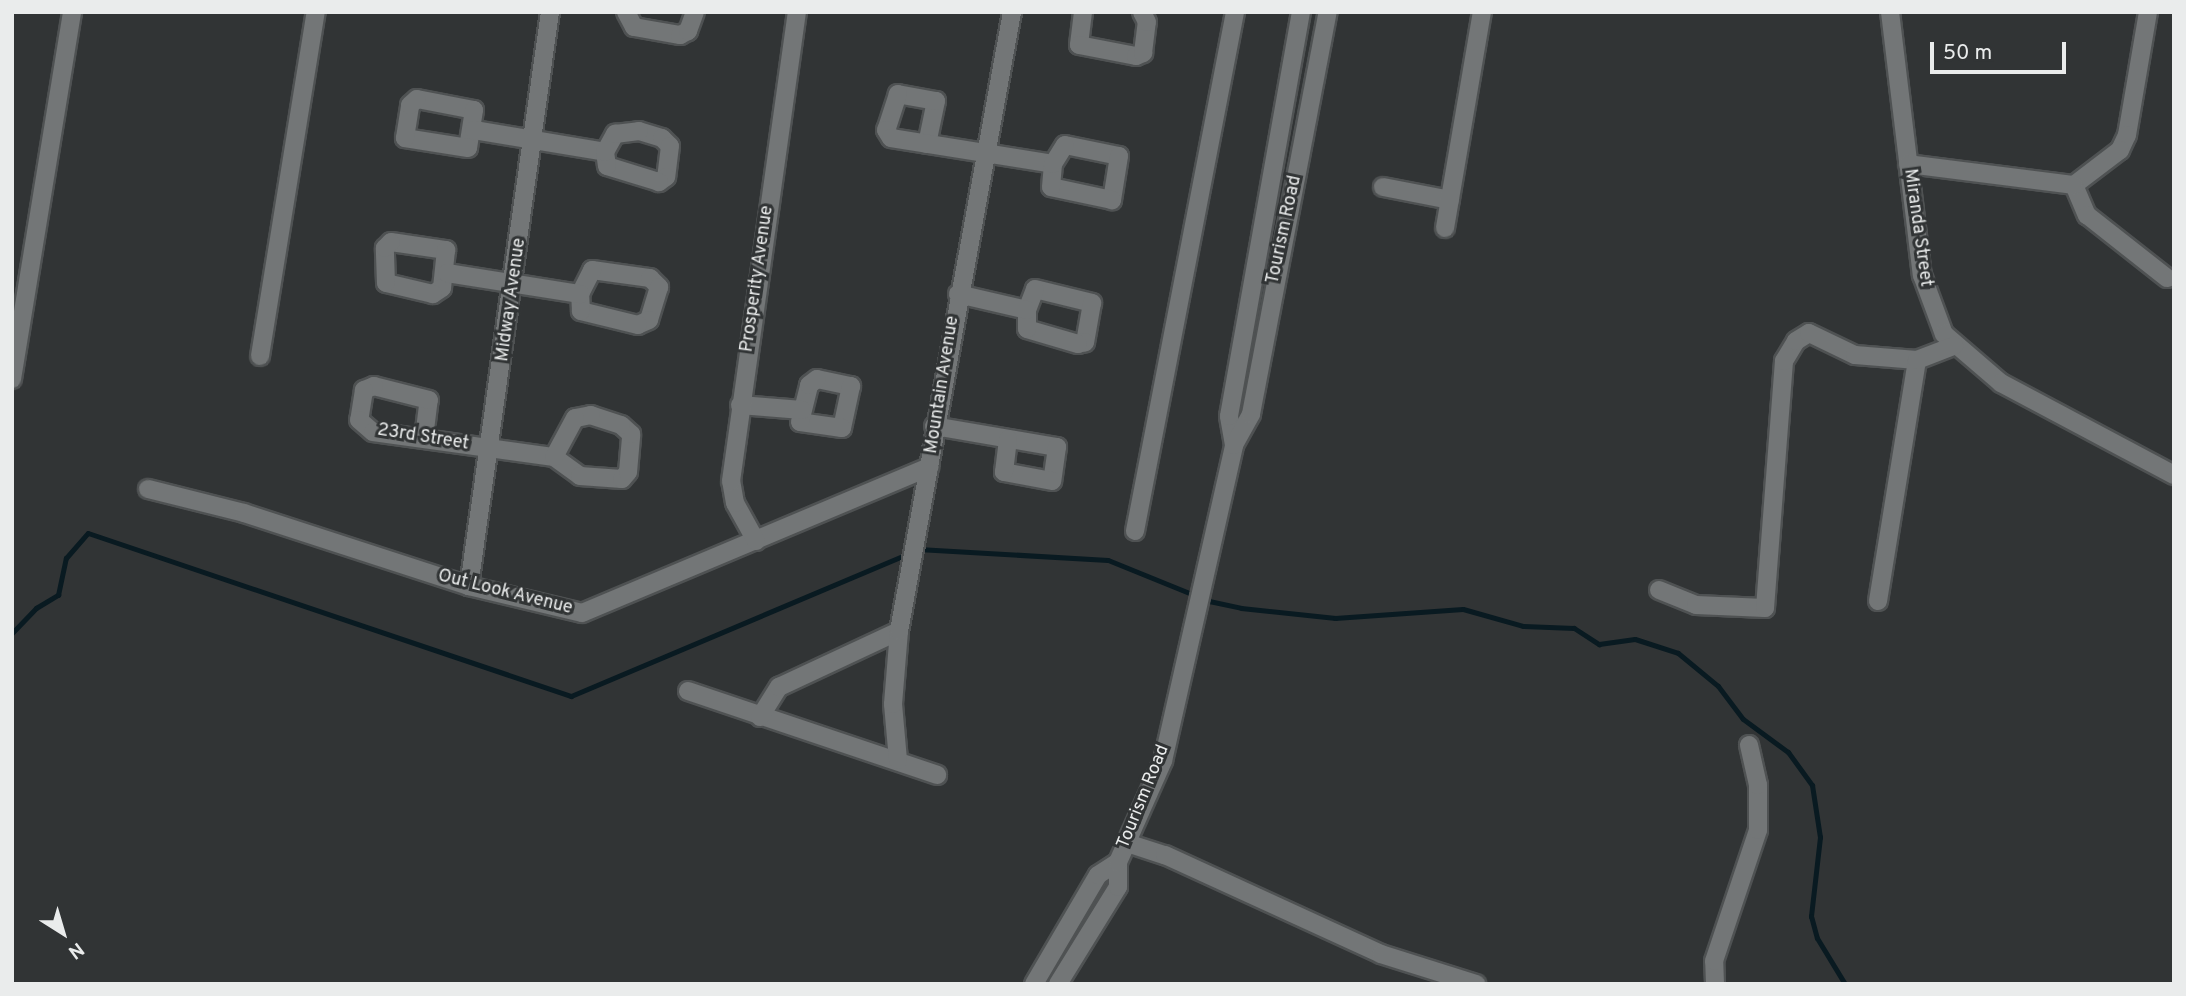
<!DOCTYPE html>
<style>
body{margin:0}
#map{position:relative;width:2186px;height:996px;overflow:hidden;background:#313435;font-family:Overpass,sans-serif}
div>[style]{position:absolute}
.stream>*{height:5px;margin:-2.5px;padding:0 2.5px;transform-origin:2.5px;border-radius:2.5px;background:#091a21}
.roads{filter:drop-shadow(2px 0 #4f5253) drop-shadow(-2px 0 #4f5253) drop-shadow(0 2px #4f5253) drop-shadow(0 -2px #4f5253)}
.street>*{height:18px;margin:-9px;padding:0 9px;transform-origin:9px;border-radius:9px;background:#737677}
.secondary>*{height:18px;margin:-9px;padding:0 9px;transform-origin:9px;border-radius:9px;background:#737677}
span{translate:-50% -50%;white-space:nowrap;text-align:center;line-height:1.15;-webkit-text-stroke:6px #313435;paint-order:stroke}
.street-label{font-size:18px;color:#eaecec}
.frame{position:absolute;inset:0;border:14px solid #eaecec;pointer-events:none}
.north{position:absolute;left:28px;top:898px;width:70px;height:70px;-webkit-text-stroke:5px #313435;paint-order:stroke;rotate:143deg;font-size:19px;font-weight:700;line-height:28px;text-align:center;color:#eaecec}
.north::after{content:'';display:block;margin:auto;width:24px;height:32px;background:#eaecec;clip-path:polygon(50% 0,100% 100%,50% 72%,0 100%)}
.scale{position:absolute;left:1930px;top:42px;width:136px;height:32px;box-sizing:border-box;border:4px solid #eaecec;border-top:0;padding-left:9px;font-size:21px;line-height:24px;white-space:nowrap;color:#eaecec;-webkit-text-stroke:5px #313435;paint-order:stroke}
</style>
<div id="map">
<div class="stream">
<i style="left:918px;top:549px;width:190px;rotate:3.3deg"></i>
<i style="left:1108px;top:560px;width:109px;rotate:22.1deg"></i>
<i style="left:1209px;top:601px;width:33px;rotate:12deg"></i>
<i style="left:1241px;top:608px;width:95px;rotate:6.1deg"></i>
<i style="left:1335px;top:618px;width:128px;rotate:-4deg"></i>
<i style="left:1463px;top:609px;width:62px;rotate:15.8deg"></i>
<i style="left:1523px;top:626px;width:51px;rotate:2.2deg"></i>
<i style="left:1574px;top:628px;width:30px;rotate:33deg"></i>
<i style="left:1599px;top:644px;width:36px;rotate:-8deg"></i>
<i style="left:1635px;top:639px;width:45px;rotate:18deg"></i>
<i style="left:1678px;top:653px;width:52px;rotate:39.5deg"></i>
<i style="left:1718px;top:686px;width:41px;rotate:52.9deg"></i>
<i style="left:1743px;top:719px;width:56px;rotate:36.3deg"></i>
<i style="left:1788px;top:752px;width:41px;rotate:54deg"></i>
<i style="left:1812px;top:785px;width:53px;rotate:81.3deg"></i>
<i style="left:1820px;top:837px;width:80px;rotate:96.5deg"></i>
<i style="left:1811px;top:916px;width:23px;rotate:75deg"></i>
<i style="left:1817px;top:938px;width:54px;rotate:58.7deg"></i>
<i style="left:12px;top:633px;width:35px;rotate:-46deg"></i>
<i style="left:36px;top:608px;width:26px;rotate:-31deg"></i>
<i style="left:58px;top:595px;width:38px;rotate:-78deg"></i>
<i style="left:66px;top:558px;width:33px;rotate:-49deg"></i>
<i style="left:88px;top:533px;width:510px;rotate:18.65deg"></i>
<i style="left:571px;top:696px;width:367px;rotate:-22.9deg"></i>
</div>
<div class="roads">
<div class="street">
<i style="left:626px;top:12px;width:17px;rotate:62deg"></i>
<i style="left:634px;top:27px;width:47px;rotate:9.9deg"></i>
<i style="left:680px;top:35px;width:9px;rotate:-27deg"></i>
<i style="left:688px;top:31px;width:20px;rotate:-70deg"></i>
<i style="left:1083px;top:12px;width:33px;rotate:97deg"></i>
<i style="left:1079px;top:45px;width:58px;rotate:10.9deg"></i>
<i style="left:1136px;top:56px;width:8px;rotate:-23deg"></i>
<i style="left:1143px;top:53px;width:31px;rotate:-83deg"></i>
<i style="left:1147px;top:22px;width:11px;rotate:-117deg"></i>
<i style="left:1890px;top:12px;width:265px;rotate:83.1deg"></i>
<i style="left:1922px;top:275px;width:63px;rotate:69.6deg"></i>
<i style="left:1944px;top:334px;width:75px;rotate:40.7deg"></i>
<i style="left:2001px;top:383px;width:196px;rotate:28deg"></i>
<i style="left:2148px;top:12px;width:125px;rotate:99.7deg"></i>
<i style="left:2127px;top:135px;width:17px;rotate:115deg"></i>
<i style="left:2120px;top:150px;width:58px;rotate:142.7deg"></i>
<i style="left:2074px;top:185px;width:33px;rotate:67deg"></i>
<i style="left:2087px;top:215px;width:102px;rotate:38.2deg"></i>
<i style="left:417px;top:99px;width:58px;rotate:10.9deg"></i>
<i style="left:474px;top:110px;width:38px;rotate:99deg"></i>
<i style="left:468px;top:148px;width:64px;rotate:-171deg"></i>
<i style="left:405px;top:138px;width:33px;rotate:-81deg"></i>
<i style="left:410px;top:105px;width:9px;rotate:-41deg"></i>
<i style="left:474px;top:130px;width:133px;rotate:9.5deg"></i>
<i style="left:639px;top:131px;width:24px;rotate:17deg"></i>
<i style="left:662px;top:138px;width:11px;rotate:45deg"></i>
<i style="left:670px;top:146px;width:31px;rotate:97deg"></i>
<i style="left:666px;top:177px;width:9px;rotate:144deg"></i>
<i style="left:659px;top:182px;width:54px;rotate:-162.9deg"></i>
<i style="left:607px;top:166px;width:14px;rotate:-98deg"></i>
<i style="left:605px;top:152px;width:21px;rotate:-61deg"></i>
<i style="left:615px;top:134px;width:24px;rotate:-7deg"></i>
<i style="left:927px;top:144px;width:44px;rotate:-78.2deg"></i>
<i style="left:936px;top:101px;width:39px;rotate:-170deg"></i>
<i style="left:898px;top:94px;width:38px;rotate:108deg"></i>
<i style="left:886px;top:130px;width:9px;rotate:58deg"></i>
<i style="left:891px;top:138px;width:164px;rotate:9.1deg"></i>
<i style="left:1065px;top:145px;width:55px;rotate:11.5deg"></i>
<i style="left:1119px;top:156px;width:45px;rotate:99deg"></i>
<i style="left:1112px;top:200px;width:62px;rotate:-168deg"></i>
<i style="left:1051px;top:187px;width:23px;rotate:-85deg"></i>
<i style="left:1053px;top:164px;width:22px;rotate:-58deg"></i>
<i style="left:1908px;top:164px;width:167px;rotate:7.2deg"></i>
<i style="left:1383px;top:187px;width:68px;rotate:11deg"></i>
<i style="left:1445px;top:228px;width:219px;rotate:-80.3deg"></i>
<i style="left:391px;top:242px;width:56px;rotate:8.3deg"></i>
<i style="left:446px;top:250px;width:38px;rotate:96deg"></i>
<i style="left:442px;top:288px;width:11px;rotate:146deg"></i>
<i style="left:433px;top:294px;width:48px;rotate:-166.8deg"></i>
<i style="left:386px;top:283px;width:35px;rotate:-92deg"></i>
<i style="left:385px;top:248px;width:8px;rotate:-45deg"></i>
<i style="left:592px;top:270px;width:59px;rotate:7.9deg"></i>
<i style="left:650px;top:278px;width:13px;rotate:45deg"></i>
<i style="left:659px;top:287px;width:34px;rotate:107deg"></i>
<i style="left:649px;top:320px;width:12px;rotate:156deg"></i>
<i style="left:638px;top:325px;width:59px;rotate:-166.2deg"></i>
<i style="left:581px;top:311px;width:17px;rotate:-93deg"></i>
<i style="left:580px;top:294px;width:27px;rotate:-63deg"></i>
<i style="left:447px;top:273px;width:135px;rotate:9deg"></i>
<i style="left:1035px;top:289px;width:59px;rotate:13.8deg"></i>
<i style="left:1092px;top:303px;width:40px;rotate:100deg"></i>
<i style="left:1085px;top:342px;width:7px;rotate:164deg"></i>
<i style="left:1078px;top:344px;width:53px;rotate:-163.6deg"></i>
<i style="left:1027px;top:329px;width:19px;rotate:-90deg"></i>
<i style="left:1027px;top:310px;width:22px;rotate:-69deg"></i>
<i style="left:958px;top:294px;width:71px;rotate:13.1deg"></i>
<i style="left:260px;top:356px;width:349px;rotate:-80.8deg"></i>
<i style="left:12px;top:379px;width:372px;rotate:-80.7deg"></i>
<i style="left:817px;top:379px;width:35px;rotate:12deg"></i>
<i style="left:851px;top:386px;width:43px;rotate:102.1deg"></i>
<i style="left:842px;top:428px;width:42px;rotate:-171.9deg"></i>
<i style="left:800px;top:422px;width:38px;rotate:-76deg"></i>
<i style="left:809px;top:385px;width:10px;rotate:-37deg"></i>
<i style="left:740px;top:405px;width:62px;rotate:4.6deg"></i>
<i style="left:934px;top:426px;width:125px;rotate:9.7deg"></i>
<i style="left:1057px;top:447px;width:34px;rotate:98deg"></i>
<i style="left:1052px;top:481px;width:49px;rotate:-169.4deg"></i>
<i style="left:1004px;top:472px;width:33px;rotate:-83deg"></i>
<i style="left:424px;top:438px;width:38px;rotate:-83deg"></i>
<i style="left:429px;top:400px;width:57px;rotate:-165.7deg"></i>
<i style="left:374px;top:386px;width:11px;rotate:158deg"></i>
<i style="left:364px;top:390px;width:30px;rotate:99deg"></i>
<i style="left:359px;top:420px;width:18px;rotate:41deg"></i>
<i style="left:373px;top:432px;width:183px;rotate:7.9deg"></i>
<i style="left:554px;top:457px;width:32px;rotate:36deg"></i>
<i style="left:580px;top:476px;width:42px;rotate:4.1deg"></i>
<i style="left:622px;top:479px;width:9px;rotate:-49deg"></i>
<i style="left:628px;top:472px;width:38px;rotate:-85deg"></i>
<i style="left:631px;top:434px;width:13px;rotate:-138deg"></i>
<i style="left:621px;top:425px;width:32px;rotate:-162deg"></i>
<i style="left:591px;top:415px;width:16px;rotate:169deg"></i>
<i style="left:575px;top:418px;width:44px;rotate:118.3deg"></i>
<i style="left:148px;top:489px;width:99px;rotate:14deg"></i>
<i style="left:244px;top:513px;width:237px;rotate:18deg"></i>
<i style="left:469px;top:586px;width:116px;rotate:13.4deg"></i>
<i style="left:582px;top:613px;width:377px;rotate:-22.8deg"></i>
<i style="left:1135px;top:531px;width:529px;rotate:-79.09deg"></i>
<i style="left:756px;top:541px;width:43px;rotate:-118.9deg"></i>
<i style="left:735px;top:503px;width:22px;rotate:-100deg"></i>
<i style="left:731px;top:481px;width:474px;rotate:-82deg"></i>
<i style="left:469px;top:586px;width:580px;rotate:-81.97deg"></i>
<i style="left:1659px;top:590px;width:40px;rotate:22deg"></i>
<i style="left:1696px;top:605px;width:69px;rotate:2.5deg"></i>
<i style="left:1765px;top:608px;width:248px;rotate:-85.6deg"></i>
<i style="left:1784px;top:361px;width:23px;rotate:-59deg"></i>
<i style="left:1796px;top:341px;width:15px;rotate:-32deg"></i>
<i style="left:1809px;top:333px;width:51px;rotate:25.6deg"></i>
<i style="left:1855px;top:355px;width:62px;rotate:4.6deg"></i>
<i style="left:1878px;top:601px;width:244px;rotate:-80.8deg"></i>
<i style="left:1917px;top:360px;width:40px;rotate:-21deg"></i>
<i style="left:688px;top:691px;width:263px;rotate:18.6deg"></i>
<i style="left:760px;top:717px;width:36px;rotate:-58deg"></i>
<i style="left:779px;top:687px;width:132px;rotate:-25deg"></i>
<i style="left:898px;top:760px;width:56px;rotate:-95.1deg"></i>
<i style="left:893px;top:704px;width:73px;rotate:-85.3deg"></i>
<i style="left:899px;top:631px;width:629px;rotate:-79.65deg"></i>
<i style="left:1127px;top:843px;width:40px;rotate:18deg"></i>
<i style="left:1165px;top:855px;width:238px;rotate:24.6deg"></i>
<i style="left:1381px;top:954px;width:100px;rotate:17.5deg"></i>
<i style="left:1715px;top:984px;width:23px;rotate:-92deg"></i>
<i style="left:1714px;top:961px;width:138px;rotate:-71.4deg"></i>
<i style="left:1758px;top:830px;width:45px;rotate:-90deg"></i>
<i style="left:1758px;top:785px;width:41px;rotate:-102.7deg"></i>
</div>
<div class="secondary">
<i style="left:1234px;top:445px;width:29px;rotate:-100deg"></i>
<i style="left:1229px;top:416px;width:410px;rotate:-79.9deg"></i>
<i style="left:1034px;top:984px;width:126px;rotate:-59.6deg"></i>
<i style="left:1098px;top:875px;width:24px;rotate:-33deg"></i>
<i style="left:1058px;top:984px;width:114px;rotate:-58.3deg"></i>
<i style="left:1118px;top:887px;width:25px;rotate:-90deg"></i>
<i style="left:1118px;top:862px;width:111px;rotate:-66deg"></i>
<i style="left:1163px;top:761px;width:324px;rotate:-77.3deg"></i>
<i style="left:1234px;top:445px;width:35px;rotate:-61deg"></i>
<i style="left:1251px;top:414px;width:409px;rotate:-79.2deg"></i>
</div>
</div>
<div class="street-label">
<span style="left:1917px;top:228px;rotate:82deg">Miranda Street</span>
<span style="left:1285px;top:230px;rotate:-78deg">Tourism Road</span>
<span style="left:758px;top:279px;rotate:-82deg">Prosperity Avenue</span>
<span style="left:512px;top:300px;rotate:-82deg">Midway Avenue</span>
<span style="left:943px;top:385px;rotate:-81deg">Mountain Avenue</span>
<span style="left:423px;top:438px;rotate:9deg">23rd Street</span>
<span style="left:505px;top:593px;rotate:14deg">Out Look Avenue</span>
<span style="left:1144px;top:797px;rotate:-68deg">Tourism Road</span>
</div>
<div class="frame"></div>
<div class="north">N</div>
<div class="scale">50 m</div>
</div>
